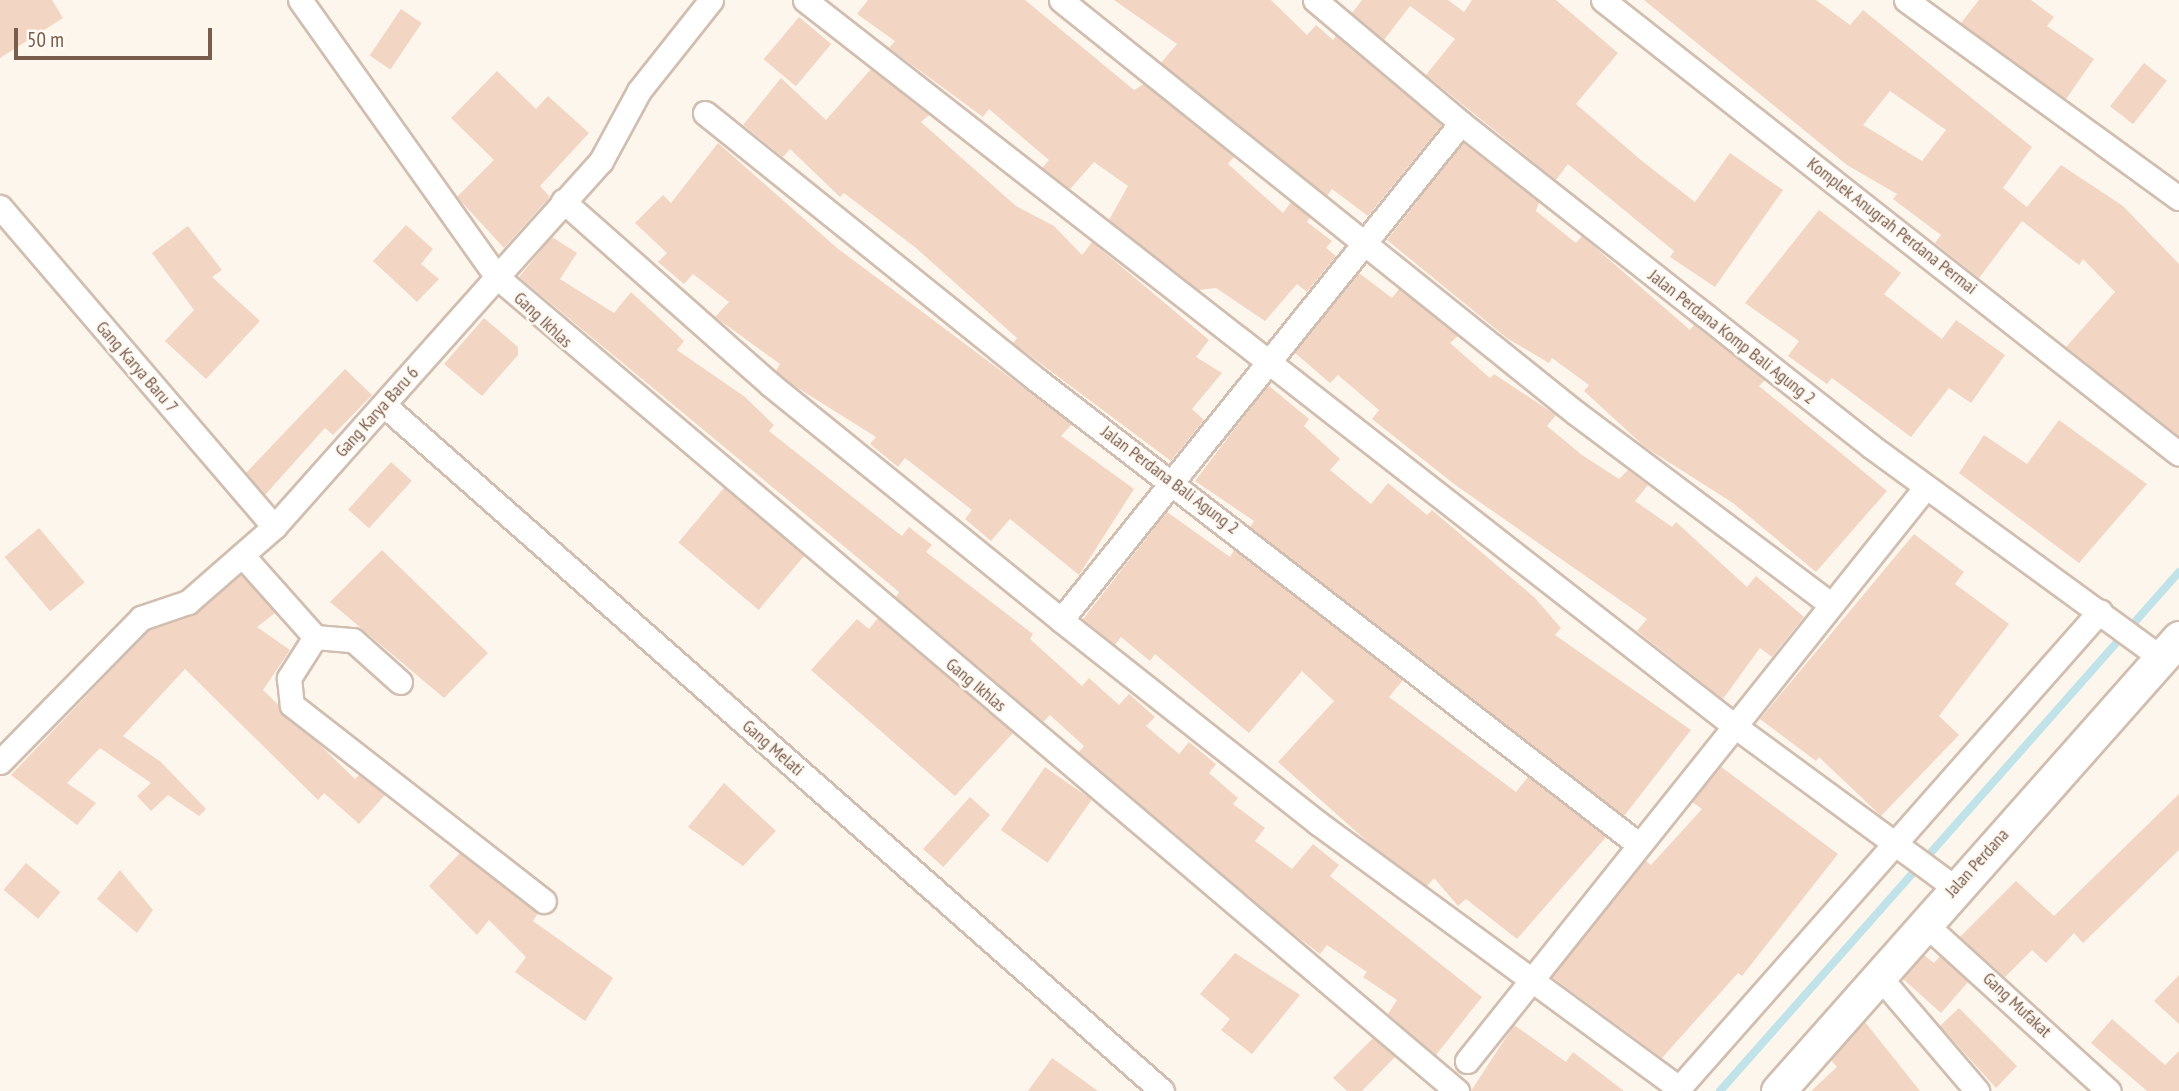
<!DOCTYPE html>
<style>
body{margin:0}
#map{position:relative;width:2179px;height:1091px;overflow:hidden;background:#fdf6ec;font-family:"PT Sans Narrow",sans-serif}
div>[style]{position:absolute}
.stream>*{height:8px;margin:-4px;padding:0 4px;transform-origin:4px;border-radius:4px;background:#bfe3e8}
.building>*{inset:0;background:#f3d5c3;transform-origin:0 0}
.roads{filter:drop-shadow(2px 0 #d1beb0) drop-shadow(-2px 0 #d1beb0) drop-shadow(0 2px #d1beb0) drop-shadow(0 -2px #d1beb0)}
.street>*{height:23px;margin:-11.5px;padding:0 11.5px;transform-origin:11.5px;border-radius:11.5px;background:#fff}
.secondary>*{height:33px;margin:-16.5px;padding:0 16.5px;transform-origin:16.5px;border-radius:16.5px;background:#fff}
span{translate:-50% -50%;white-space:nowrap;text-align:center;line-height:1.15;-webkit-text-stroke:5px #fffaf3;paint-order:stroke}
.street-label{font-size:18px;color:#7a5c4d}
.scale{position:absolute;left:14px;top:28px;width:198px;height:32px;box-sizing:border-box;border:4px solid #7a5c4d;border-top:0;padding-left:9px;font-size:21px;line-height:24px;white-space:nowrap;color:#7a5c4d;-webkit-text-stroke:5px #fffaf3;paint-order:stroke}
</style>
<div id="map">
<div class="stream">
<i style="left:1720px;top:1091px;width:693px;rotate:-48.51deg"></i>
</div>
<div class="building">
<i style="clip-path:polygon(0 0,52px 0,63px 18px,0 58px)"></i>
<i style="clip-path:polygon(868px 0,1025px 0,1134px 90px,1144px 84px,1234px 157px,1228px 164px,1283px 213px,1291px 202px,1310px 218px,1307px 222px,1332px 241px,1326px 248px,1336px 256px,1307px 292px,1297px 284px,1265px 321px,1216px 288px,1199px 290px,1109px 220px,1128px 186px,1094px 162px,1070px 189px,1042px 168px,1049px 160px,989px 109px,983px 117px,889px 48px,895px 41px,857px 14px)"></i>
<i style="clip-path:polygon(1114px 0,1271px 0,1307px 35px,1316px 25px,1333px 40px,1336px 36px,1442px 125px,1368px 216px,1332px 189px,1327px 196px,1161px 63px,1177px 44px)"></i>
<i style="clip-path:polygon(1362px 0,1448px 0,1464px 12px,1472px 0,1556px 0,1618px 53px,1576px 104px,1642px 161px,1695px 202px,1730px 153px,1783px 190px,1715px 287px,1670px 257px,1674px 251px,1568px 164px,1556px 180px,1426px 75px,1455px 39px,1410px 6px,1384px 40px,1352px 13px)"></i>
<i style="clip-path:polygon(evenodd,1644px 0,1816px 0,1850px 25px,1863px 10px,2032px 147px,2003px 188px,2027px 207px,2061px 165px,2123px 206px,2179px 264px,2179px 436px,2066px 347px,2115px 292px,2083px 259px,2079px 265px,2022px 221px,1979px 278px,1935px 243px,1941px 235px,1893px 199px,1897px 194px,1847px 165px,1644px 0,1890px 91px,1946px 130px,1922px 161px,1863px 125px,1890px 91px)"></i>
<i style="clip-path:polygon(1979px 0,2031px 0,2054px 17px,2047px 26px,2094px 59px,2066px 99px,1961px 23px)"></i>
<i style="left:401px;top:9px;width:25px;height:56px;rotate:34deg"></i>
<i style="left:799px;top:17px;width:42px;height:55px;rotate:40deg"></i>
<i style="left:2144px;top:63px;width:29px;height:55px;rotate:38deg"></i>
<i style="clip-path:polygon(871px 69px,929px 115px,921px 122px,1016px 206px,1054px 226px,1082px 255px,1092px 242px,1209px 340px,1196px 357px,1222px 373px,1192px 409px,1204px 420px,1171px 461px,1013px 343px,1017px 338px,916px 248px,844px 193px,840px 197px,790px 149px,783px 157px,743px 125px,781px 78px,826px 120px)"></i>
<i style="clip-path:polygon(497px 71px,536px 109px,548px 96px,589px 133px,540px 186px,550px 197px,504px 248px,457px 197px,494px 160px,451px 118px)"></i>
<i style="clip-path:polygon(718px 143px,837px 248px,1072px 424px,1061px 436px,1134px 489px,1079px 575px,1010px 519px,991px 541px,965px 519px,972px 510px,905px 458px,898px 467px,870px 444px,876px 437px,793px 385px,776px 371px,780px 364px,715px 317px,729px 302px,693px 274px,684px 284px,658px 262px,667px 253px,635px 223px,663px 195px,671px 203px)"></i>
<i style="clip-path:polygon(1463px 143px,1539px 202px,1536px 211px,1576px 243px,1582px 236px,1690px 330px,1694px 325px,1765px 380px,1759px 386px,1887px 491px,1816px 572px,1733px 503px,1645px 447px,1584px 391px,1589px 385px,1552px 358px,1549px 363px,1508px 339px,1387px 240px)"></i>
<i style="clip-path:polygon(1819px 210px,1901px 273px,1884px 294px,1942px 339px,1956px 320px,2005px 355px,1971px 403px,1949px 388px,1911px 437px,1832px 378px,1827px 384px,1788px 356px,1799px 341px,1745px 303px)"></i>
<i style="clip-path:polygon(406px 225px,433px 249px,421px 264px,439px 279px,417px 302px,373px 261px)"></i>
<i style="clip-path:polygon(188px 226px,222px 270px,212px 277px,260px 321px,206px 379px,165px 341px,194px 310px,152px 253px)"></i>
<i style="clip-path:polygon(552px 237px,577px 253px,560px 279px,614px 313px,631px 292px,684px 341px,677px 350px,745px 397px,774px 425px,769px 431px,902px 536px,909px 527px,932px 545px,926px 552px,1033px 634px,1030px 639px,1082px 686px,1089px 678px,1119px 705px,1129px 694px,1155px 717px,1146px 726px,1179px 754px,1189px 742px,1216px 764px,1209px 773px,1238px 798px,1233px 804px,1265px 828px,1255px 841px,1292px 869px,1313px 844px,1339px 865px,1330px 876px,1482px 997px,1436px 1055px,1388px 1014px,1397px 1000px,1363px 977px,1367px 972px,1327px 945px,1320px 954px,1286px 928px,1079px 752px,1084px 746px,1050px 715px,1043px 722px,896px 597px,899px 592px,519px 277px)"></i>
<i style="clip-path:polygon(1359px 273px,1392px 298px,1399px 289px,1458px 336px,1450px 343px,1490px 378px,1494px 374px,1556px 415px,1547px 426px,1582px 455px,1619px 479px,1628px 470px,1648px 485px,1635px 501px,1672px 527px,1676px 522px,1747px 587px,1756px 576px,1804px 617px,1772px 657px,1760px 648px,1723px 699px,1637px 631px,1647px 619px,1454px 484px,1372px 419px,1379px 410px,1338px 375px,1330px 383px,1294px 352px)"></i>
<i style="clip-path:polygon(484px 318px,518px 347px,518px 355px,482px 396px,444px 364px)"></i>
<i style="clip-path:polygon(345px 369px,372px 395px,333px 435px,325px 428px,265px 495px,246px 473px)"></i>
<i style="clip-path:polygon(1268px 385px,1309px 419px,1304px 426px,1340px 459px,1330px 470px,1371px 504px,1388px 483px,1427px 515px,1432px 510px,1535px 598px,1561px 628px,1555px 635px,1691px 730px,1624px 816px,1250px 527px,1254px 521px,1195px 481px)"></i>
<i style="clip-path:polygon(2059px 420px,2147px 484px,2079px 563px,1959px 473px,1984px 435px,2027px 464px)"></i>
<i style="left:391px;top:462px;width:28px;height:64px;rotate:42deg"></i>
<i style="left:724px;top:488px;width:105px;height:71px;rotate:40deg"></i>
<i style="clip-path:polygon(1167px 512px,1230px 557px,1234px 550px,1403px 680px,1389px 697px,1516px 792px,1528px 777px,1606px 837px,1517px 939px,1466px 899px,1458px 906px,1434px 878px,1427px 886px,1369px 843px,1278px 762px,1334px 701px,1302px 671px,1249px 733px,1155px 654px,1150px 661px,1121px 637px,1115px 645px,1083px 619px)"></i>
<i style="left:39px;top:528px;width:71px;height:45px;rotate:50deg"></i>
<i style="clip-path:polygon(1914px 534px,1964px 572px,1955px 584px,2009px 624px,1939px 716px,1959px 735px,1881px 816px,1819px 757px,1816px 761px,1760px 719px)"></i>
<i style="clip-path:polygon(382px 550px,488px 653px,444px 698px,330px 602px)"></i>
<i style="clip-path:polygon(241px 575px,275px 613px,257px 627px,290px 650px,263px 690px,355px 779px,359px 775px,385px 795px,359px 824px,324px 793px,318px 800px,185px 669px,123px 736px,161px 762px,206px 809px,199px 816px,168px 795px,151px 811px,137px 796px,151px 783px,100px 748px,67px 783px,96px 803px,77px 825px,11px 775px,149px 630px,197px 613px)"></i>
<i style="clip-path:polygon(878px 618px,1013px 733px,955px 796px,811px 670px,857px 619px,869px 629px)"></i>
<i style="clip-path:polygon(1720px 766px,1838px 854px,1742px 976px,1738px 973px,1662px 1058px,1552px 977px,1646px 861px,1651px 865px,1702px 809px,1692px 802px)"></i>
<i style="left:1045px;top:767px;width:57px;height:77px;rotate:35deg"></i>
<i style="clip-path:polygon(724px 783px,776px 831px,743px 866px,688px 827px)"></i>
<i style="clip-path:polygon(2179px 794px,2179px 850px,2083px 943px,2074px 933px,2046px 963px,2032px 950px,2005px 977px,1960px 937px,2016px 881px,2054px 916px)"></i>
<i style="left:970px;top:797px;width:27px;height:70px;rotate:42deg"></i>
<i style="clip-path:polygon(460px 853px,538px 913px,533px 921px,613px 978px,585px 1021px,515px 972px,526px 957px,489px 920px,477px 935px,429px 886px)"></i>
<i style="left:26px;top:863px;width:45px;height:35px;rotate:40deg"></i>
<i style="clip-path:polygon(120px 870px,153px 910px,137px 933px,97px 899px)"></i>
<i style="clip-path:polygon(1235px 953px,1300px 995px,1252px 1054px,1221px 1030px,1230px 1019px,1200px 994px)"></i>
<i style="clip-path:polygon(1924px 955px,1934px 963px,1940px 956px,1968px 982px,1941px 1013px,1903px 979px)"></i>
<i style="clip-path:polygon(2179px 975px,2179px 1024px,2154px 1001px)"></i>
<i style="clip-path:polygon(1959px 1008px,2017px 1066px,1996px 1088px,1940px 1026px)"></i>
<i style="clip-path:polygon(2112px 1019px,2165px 1065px,2179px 1051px,2179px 1091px,2147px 1091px,2091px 1043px)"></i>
<i style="clip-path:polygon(1865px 1022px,1920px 1091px,1811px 1091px,1837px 1067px,1831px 1060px)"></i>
<i style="clip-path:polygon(1514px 1025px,1566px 1062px,1573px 1052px,1624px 1091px,1471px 1091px)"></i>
<i style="clip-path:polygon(1373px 1038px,1395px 1057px,1362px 1091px,1347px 1091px,1333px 1078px)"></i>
<i style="clip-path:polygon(1052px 1058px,1098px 1091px,1028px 1091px)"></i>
</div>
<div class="roads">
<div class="street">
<i style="left:711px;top:0;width:116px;rotate:128.4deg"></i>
<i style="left:639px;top:91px;width:80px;rotate:118.5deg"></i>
<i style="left:601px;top:161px;width:156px;rotate:131.9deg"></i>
<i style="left:497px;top:277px;width:1259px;rotate:40.3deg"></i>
<i style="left:805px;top:0;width:1176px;rotate:37.99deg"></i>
<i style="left:1732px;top:724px;width:277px;rotate:36.3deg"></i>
<i style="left:1061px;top:0;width:660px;rotate:38.73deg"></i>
<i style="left:1576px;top:413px;width:318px;rotate:36.9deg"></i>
<i style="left:1315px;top:0;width:191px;rotate:40.1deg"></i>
<i style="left:1461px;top:123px;width:523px;rotate:38.25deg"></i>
<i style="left:1872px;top:447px;width:358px;rotate:36.1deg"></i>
<i style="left:1603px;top:0;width:733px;rotate:38.24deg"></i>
<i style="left:1906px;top:0;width:337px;rotate:36deg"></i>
<i style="left:705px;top:113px;width:426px;rotate:38.8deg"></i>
<i style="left:1037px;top:380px;width:759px;rotate:37.67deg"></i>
<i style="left:563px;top:201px;width:278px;rotate:41.5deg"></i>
<i style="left:771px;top:385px;width:373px;rotate:39deg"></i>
<i style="left:1061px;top:620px;width:328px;rotate:38.3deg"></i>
<i style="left:1318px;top:823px;width:448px;rotate:36.3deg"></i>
<i style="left:1679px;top:1088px;width:636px;rotate:-48.57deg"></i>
<i style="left:0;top:207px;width:421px;rotate:49.4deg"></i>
<i style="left:384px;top:405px;width:1037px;rotate:41.4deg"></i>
<i style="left:242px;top:555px;width:110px;rotate:48.3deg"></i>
<i style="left:315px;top:637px;width:38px;rotate:5deg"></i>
<i style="left:353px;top:640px;width:63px;rotate:41.8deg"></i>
<i style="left:1061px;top:620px;width:638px;rotate:-51.17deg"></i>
<i style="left:315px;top:637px;width:49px;rotate:122.4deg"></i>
<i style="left:289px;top:678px;width:27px;rotate:84deg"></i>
<i style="left:292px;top:705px;width:319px;rotate:37.9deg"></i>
<i style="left:0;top:762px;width:202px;rotate:-45.6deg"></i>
<i style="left:141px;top:618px;width:50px;rotate:-18.8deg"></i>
<i style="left:188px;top:602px;width:114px;rotate:-41.1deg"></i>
<i style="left:274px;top:527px;width:335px;rotate:-48.3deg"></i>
<i style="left:497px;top:277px;width:340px;rotate:-125.4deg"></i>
<i style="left:1923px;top:922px;width:251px;rotate:42.3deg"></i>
<i style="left:1878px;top:975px;width:153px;rotate:49.5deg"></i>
<i style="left:1467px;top:1061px;width:734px;rotate:-51.36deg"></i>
</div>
<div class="secondary">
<i style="left:1778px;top:1091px;width:605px;rotate:-48.48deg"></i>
</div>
</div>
<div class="street-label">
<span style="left:1892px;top:226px;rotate:38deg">Komplek Anugrah Perdana Permai</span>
<span style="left:543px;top:320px;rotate:43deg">Gang Ikhlas</span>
<span style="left:1732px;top:337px;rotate:38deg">Jalan Perdana Komp Bali Agung 2</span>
<span style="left:137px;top:367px;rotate:49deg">Gang Karya Baru 7</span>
<span style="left:377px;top:412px;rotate:-48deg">Gang Karya Baru 6</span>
<span style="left:1170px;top:480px;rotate:37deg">Jalan Perdana Bali Agung 2</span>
<span style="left:976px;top:685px;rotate:40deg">Gang Ikhlas</span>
<span style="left:773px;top:748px;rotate:41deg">Gang Melati</span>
<span style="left:1977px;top:863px;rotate:-48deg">Jalan Perdana</span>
<span style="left:2017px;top:1005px;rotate:43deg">Gang Mufakat</span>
</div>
<div class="scale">50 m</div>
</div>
